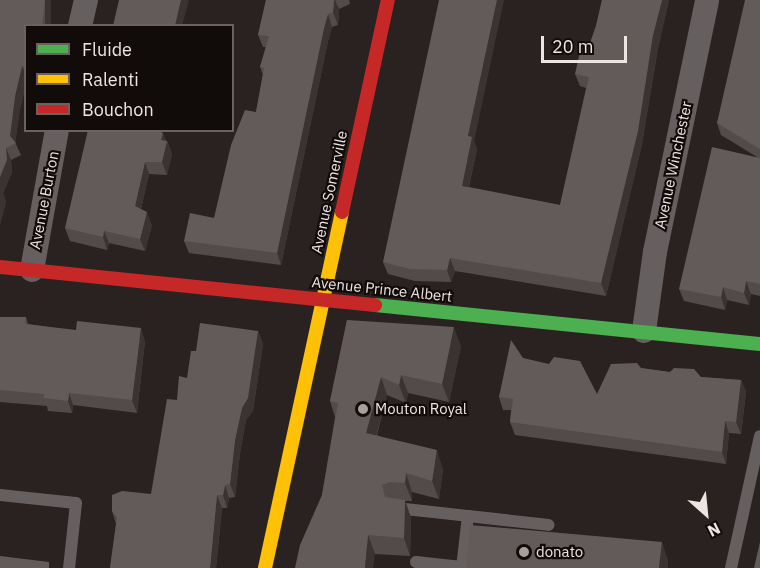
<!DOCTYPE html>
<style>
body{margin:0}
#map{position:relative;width:760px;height:568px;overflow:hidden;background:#2a2221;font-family:"IBM Plex Sans",sans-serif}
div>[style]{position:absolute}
.lane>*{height:12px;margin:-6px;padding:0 6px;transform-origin:6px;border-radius:6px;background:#665f60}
.street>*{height:24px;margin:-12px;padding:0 12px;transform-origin:12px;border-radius:12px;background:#665f60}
.fast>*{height:14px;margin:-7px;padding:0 7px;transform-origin:7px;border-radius:7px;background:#4caf50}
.slow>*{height:14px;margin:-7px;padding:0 7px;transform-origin:7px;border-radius:7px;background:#ffc107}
.jam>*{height:14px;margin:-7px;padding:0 7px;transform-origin:7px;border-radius:7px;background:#c62828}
.wall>*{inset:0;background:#524b49}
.shaded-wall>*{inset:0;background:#3b3332;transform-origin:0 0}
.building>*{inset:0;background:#635b59}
.dots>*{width:16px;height:16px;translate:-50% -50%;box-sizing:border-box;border:3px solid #110b0a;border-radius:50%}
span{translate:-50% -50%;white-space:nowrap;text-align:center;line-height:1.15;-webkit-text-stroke:4.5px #110b0a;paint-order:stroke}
.street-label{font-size:15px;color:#eee4e2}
.poi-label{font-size:15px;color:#eee4e2}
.left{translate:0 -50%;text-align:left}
.legend{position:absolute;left:24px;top:24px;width:210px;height:108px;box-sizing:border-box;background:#110b0a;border:2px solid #696260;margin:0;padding:8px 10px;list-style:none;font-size:18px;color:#eee4e2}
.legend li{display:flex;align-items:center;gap:12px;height:30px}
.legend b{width:30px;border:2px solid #696260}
.north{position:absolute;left:676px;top:484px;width:60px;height:60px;-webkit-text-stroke:4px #110b0a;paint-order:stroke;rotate:153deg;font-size:16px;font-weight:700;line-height:24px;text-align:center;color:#eee4e2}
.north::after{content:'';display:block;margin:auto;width:21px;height:27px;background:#eee4e2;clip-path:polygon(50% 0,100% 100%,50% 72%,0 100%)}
.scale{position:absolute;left:541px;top:36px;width:86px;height:27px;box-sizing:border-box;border:3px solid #eee4e2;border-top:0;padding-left:8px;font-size:18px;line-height:21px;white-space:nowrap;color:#eee4e2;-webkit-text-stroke:4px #110b0a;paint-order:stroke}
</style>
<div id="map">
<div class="lane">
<i style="left:0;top:495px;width:76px;rotate:6deg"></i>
<i style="left:76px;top:503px;width:65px;rotate:96.1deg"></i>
<i style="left:396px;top:508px;width:72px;rotate:6.3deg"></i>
<i style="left:468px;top:516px;width:52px;rotate:96.6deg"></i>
<i style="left:468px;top:516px;width:81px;rotate:6.3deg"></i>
<i style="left:416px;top:562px;width:46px;rotate:6.2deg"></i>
<i style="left:731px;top:568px;width:135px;rotate:-77.6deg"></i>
</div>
<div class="street">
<i style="left:80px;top:26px;width:27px;rotate:-77deg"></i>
<i style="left:32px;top:270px;width:142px;rotate:-79.9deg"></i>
<i style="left:644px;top:331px;width:80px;rotate:-82.1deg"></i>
<i style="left:655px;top:252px;width:257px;rotate:-78.3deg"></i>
</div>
<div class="fast">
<i style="left:375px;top:305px;width:387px;rotate:5.8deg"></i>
</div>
<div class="slow">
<i style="left:265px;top:568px;width:364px;rotate:-77.8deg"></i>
</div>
<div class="jam">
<i style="left:342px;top:212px;width:217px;rotate:-77.8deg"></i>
<i style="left:0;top:267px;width:377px;rotate:5.8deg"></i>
</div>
<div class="wall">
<i style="clip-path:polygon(0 0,51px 0,48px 26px,26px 26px,26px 84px,20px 109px,15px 142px,21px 155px,11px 160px,12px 172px,3px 193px,6px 202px,0 224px)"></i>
<i style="clip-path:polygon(266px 0,349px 0,350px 4px,339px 9px,338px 25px,332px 27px,328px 41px,281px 265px,189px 253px,184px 241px,214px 218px,256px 112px,263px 75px,260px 67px,266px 47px,263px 47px,258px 35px)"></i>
<i style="clip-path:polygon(602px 0,669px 0,658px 48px,642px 144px,606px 296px,455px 271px,451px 282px,415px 281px,388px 274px,383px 262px,474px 142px,477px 149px,469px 187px,560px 205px,586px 88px,580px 86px,575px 74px,588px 49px,596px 26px)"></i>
<i style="clip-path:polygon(760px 0,760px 296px,751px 294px,749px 305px,727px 300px,725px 310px,684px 301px,679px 289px,757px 157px,721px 135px,717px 123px)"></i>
<i style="clip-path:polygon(162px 130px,162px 133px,166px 141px,167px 141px,172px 154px,167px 175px,149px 174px,141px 209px,152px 225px,145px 251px,109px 243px,107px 250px,70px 241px,65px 228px)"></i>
<i style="clip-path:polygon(0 317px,26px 317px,28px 324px,145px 341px,137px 413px,73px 405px,72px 413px,48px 411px,47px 406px,0 402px)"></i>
<i style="clip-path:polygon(347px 320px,461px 346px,449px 402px,408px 393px,406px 403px,387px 395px,377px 435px,443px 469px,439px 499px,412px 492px,412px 501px,405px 501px,411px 518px,410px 556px,375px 554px,322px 495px,335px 417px,330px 401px)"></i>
<i style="clip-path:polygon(258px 331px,263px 344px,253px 411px,246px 420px,240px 453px,235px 497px,229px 498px,227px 508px,222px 508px,216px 568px,110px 568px,116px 524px,112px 511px,151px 494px,177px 400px,187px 378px,196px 351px)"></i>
<i style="clip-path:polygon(523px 358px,597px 394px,641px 368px,701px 377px,741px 380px,746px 392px,741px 434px,729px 433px,726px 464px,515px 435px,510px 422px,511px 410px,503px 410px,499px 397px)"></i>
</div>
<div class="shaded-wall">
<i style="left:45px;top:0;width:6px;height:26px"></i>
<i style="clip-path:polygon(181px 0,189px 0,182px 26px,175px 26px)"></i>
<i style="clip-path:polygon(334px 0,335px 0,339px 9px,338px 25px,333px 12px)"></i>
<i style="clip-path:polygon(497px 0,504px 0,474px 142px,477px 149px,466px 199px,462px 186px,468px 136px)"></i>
<i style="clip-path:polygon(662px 0,669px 0,658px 48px,642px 144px,606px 296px,601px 283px,653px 35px)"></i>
<i style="clip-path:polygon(328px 14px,332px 27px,328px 41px,281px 265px,277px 253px,324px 28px)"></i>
<i style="clip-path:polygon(22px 66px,26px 75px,26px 84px,20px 109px,15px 144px,10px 136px,15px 96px)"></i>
<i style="clip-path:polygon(163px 133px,172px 154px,167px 175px,162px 162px,161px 140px)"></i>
<i style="clip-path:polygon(6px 148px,11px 160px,12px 172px,3px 193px,6px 202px,0 224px,0 177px)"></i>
<i style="clip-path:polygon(145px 162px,149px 174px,139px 218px,135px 206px)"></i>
<i style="clip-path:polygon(147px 212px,152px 225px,145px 251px,140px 239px)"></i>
<i style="clip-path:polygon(104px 231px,109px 243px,107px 250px,103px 237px)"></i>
<i style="clip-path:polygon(450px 258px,455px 271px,451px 282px,447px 270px)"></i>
<i style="clip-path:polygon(746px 281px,751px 294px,749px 305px,744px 293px)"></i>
<i style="clip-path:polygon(723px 287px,727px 300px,725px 310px,721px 297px)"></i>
<i style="clip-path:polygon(454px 327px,461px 346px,449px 402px,442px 384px)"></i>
<i style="clip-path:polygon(141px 328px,145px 341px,137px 413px,132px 400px)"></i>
<i style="clip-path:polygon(258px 331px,263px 344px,253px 411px,246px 420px,240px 453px,235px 497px,230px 484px,235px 440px)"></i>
<i style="clip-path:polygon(401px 375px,408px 393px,406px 403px,399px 385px)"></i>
<i style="clip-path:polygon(381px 377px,387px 395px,372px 451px,366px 433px)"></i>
<i style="clip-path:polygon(741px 380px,746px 392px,741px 434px,736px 422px)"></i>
<i style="clip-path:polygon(69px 393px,73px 405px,72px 413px,68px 401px)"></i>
<i style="clip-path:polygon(725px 421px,729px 433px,726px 464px,722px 452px)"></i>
<i style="clip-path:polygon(437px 450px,443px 469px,439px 499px,432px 481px)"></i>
<i style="clip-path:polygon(406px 473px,412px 492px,412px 501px,405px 483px)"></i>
<i style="clip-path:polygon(225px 485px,229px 498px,227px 508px,223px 495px)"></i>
<i style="clip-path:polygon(217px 495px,222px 508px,216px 568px,210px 568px)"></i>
<i style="clip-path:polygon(405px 500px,411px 518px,410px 556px,404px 538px)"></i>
<i style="clip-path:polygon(368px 535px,375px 554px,373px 568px,365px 568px)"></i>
<i style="clip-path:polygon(662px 542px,668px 560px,668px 568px,659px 568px)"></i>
</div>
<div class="building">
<i style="clip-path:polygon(0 0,45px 0,42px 26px,26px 26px,26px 67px,22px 66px,15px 96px,10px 136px,16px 143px,6px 148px,7px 160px,0 177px)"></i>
<i style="clip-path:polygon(119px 0,181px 0,175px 26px,113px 26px)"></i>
<i style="clip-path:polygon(266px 0,334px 0,333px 12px,328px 14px,324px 28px,277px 253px,184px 241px,190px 213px,214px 218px,231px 145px,245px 110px,256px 112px,264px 68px,260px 67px,269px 36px,258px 35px)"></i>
<i style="clip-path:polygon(439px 0,497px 0,468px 136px,472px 137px,462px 186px,560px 205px,589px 77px,575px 74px,581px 47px,588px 49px,596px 26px,602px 0,662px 0,653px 35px,638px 131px,601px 283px,450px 258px,447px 270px,410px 269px,383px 262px)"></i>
<i style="clip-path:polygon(745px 0,760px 0,760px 149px,717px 123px)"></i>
<i style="clip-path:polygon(88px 130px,155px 130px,163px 133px,161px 140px,167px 141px,162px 162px,145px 162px,135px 206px,147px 212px,140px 239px,104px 231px,103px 237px,65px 228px)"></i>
<i style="clip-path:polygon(712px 147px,760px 158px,760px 284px,746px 281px,744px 293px,723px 287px,721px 297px,679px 289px)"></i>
<i style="clip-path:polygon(0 317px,26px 317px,25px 324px,76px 330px,77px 321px,141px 328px,132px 400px,69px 393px,68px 401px,44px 398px,44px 394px,0 390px)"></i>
<i style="clip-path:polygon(347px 320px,454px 327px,442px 384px,401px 375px,399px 385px,381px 377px,366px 433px,437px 450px,432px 481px,406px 473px,405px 483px,390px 482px,382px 485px,385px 497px,405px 500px,404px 538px,368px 535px,365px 568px,295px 568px,300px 545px,322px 495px,338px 403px,330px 401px)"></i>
<i style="clip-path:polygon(200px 323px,258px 331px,248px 398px,242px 408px,235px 440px,230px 484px,225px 485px,223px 495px,217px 495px,210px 568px,110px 568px,117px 517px,112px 511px,112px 495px,122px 491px,151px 494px,167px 399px,177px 400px,179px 376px,187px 378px,191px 351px,196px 351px)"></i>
<i style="clip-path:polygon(511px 340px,523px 358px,549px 364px,554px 357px,580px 361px,597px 394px,611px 364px,637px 363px,641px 368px,670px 372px,674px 368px,694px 369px,701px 377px,741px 380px,736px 422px,725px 421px,722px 452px,510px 422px,513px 399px,499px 397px)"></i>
<i style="clip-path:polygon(470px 525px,662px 542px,659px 568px,466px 568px)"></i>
<i style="clip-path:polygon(760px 542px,760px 568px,754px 568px)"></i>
<i style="clip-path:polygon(0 556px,49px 562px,49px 568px,0 568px)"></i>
</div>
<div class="dots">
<i style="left:363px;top:409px;background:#a9a09e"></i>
<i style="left:524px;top:552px;background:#a9a09e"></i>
</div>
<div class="street-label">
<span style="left:673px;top:165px;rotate:-78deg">Avenue Winchester</span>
<span style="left:329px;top:192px;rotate:-78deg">Avenue Somerville</span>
<span style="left:44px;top:200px;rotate:-79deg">Avenue Burton</span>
<span style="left:382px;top:289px;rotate:6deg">Avenue Prince Albert</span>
</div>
<div class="poi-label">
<span class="left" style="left:375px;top:409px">Mouton Royal</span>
<span class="left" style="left:536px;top:552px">donato</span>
</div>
<ul class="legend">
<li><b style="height:8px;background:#4caf50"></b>Fluide</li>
<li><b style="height:8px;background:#ffc107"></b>Ralenti</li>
<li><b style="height:8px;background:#c62828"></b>Bouchon</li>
</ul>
<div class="north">N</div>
<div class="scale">20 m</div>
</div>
